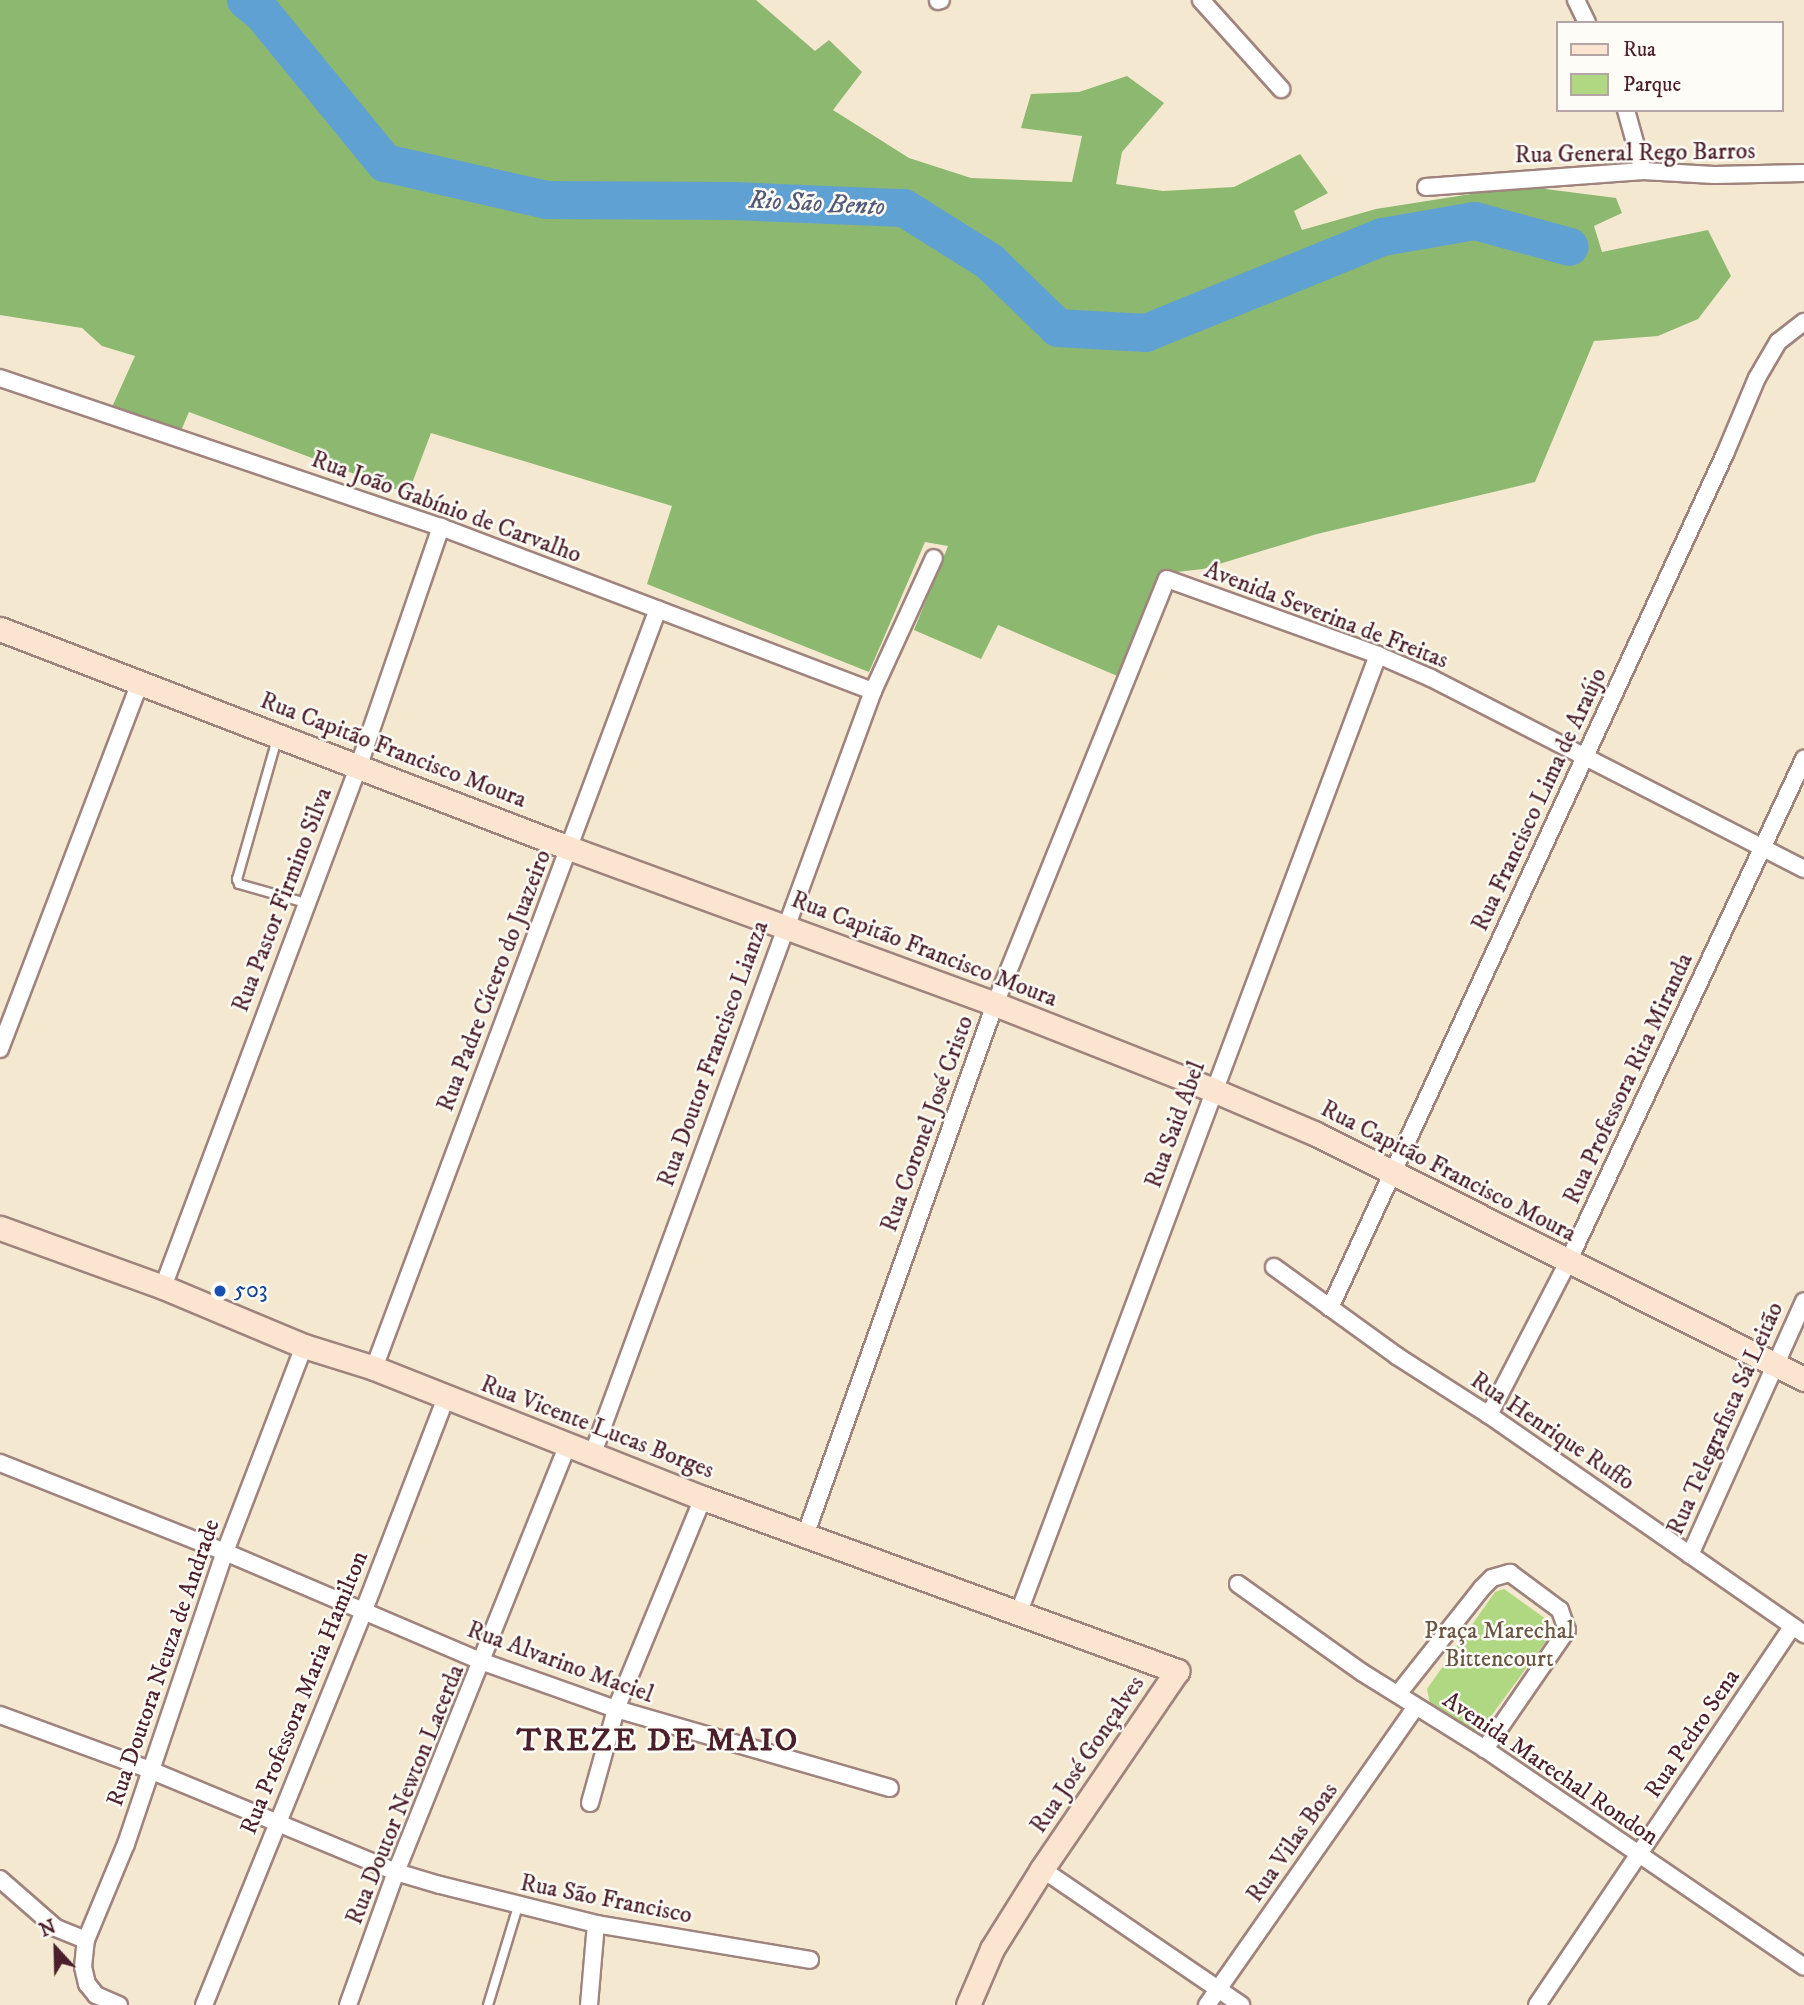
<!DOCTYPE html>
<meta charset="utf-8">
<style>
body{margin:0}
#map{position:relative;width:1804px;height:2005px;overflow:hidden;background:#f4e8d1;font-family:"IM FELL DW Pica",serif}
div>[style]{position:absolute}
.green>*{inset:0;background:#b0d781}
.forest>*{inset:0;background:#8cb86f}
.river>*{height:38px;margin:-19px;padding:0 19px;transform-origin:19px;border-radius:19px;background:#60a1d4}
.roads{filter:drop-shadow(2px 0 #9f847e) drop-shadow(-2px 0 #9f847e) drop-shadow(0 2px #9f847e) drop-shadow(0 -2px #9f847e)}
.service>*{height:8px;margin:-4px;padding:0 4px;transform-origin:4px;border-radius:4px;background:#fff}
.minor>*{height:16px;margin:-8px;padding:0 8px;transform-origin:8px;border-radius:8px;background:#fff}
.secondary>*{height:23px;margin:-11.5px;padding:0 11.5px;transform-origin:11.5px;border-radius:11.5px;background:#fce5d0}
.dots>*{width:19px;height:19px;translate:-50% -50%;box-sizing:border-box;border:4px solid #fdfcf7;border-radius:50%}
span{translate:-50% -50%;white-space:nowrap;text-align:center;line-height:1.15;-webkit-text-stroke:5px #fdfcf7;paint-order:stroke}
.street-label{font-size:24px;color:#4a1f2b}
.transit-label{font-size:24px;color:#164399}
.left{translate:0 -50%;text-align:left}
.park-label{font-size:24px;color:#695645}
.water-label{font-size:26px;color:#545a77;font-style:italic}
.district-label{font-size:32px;color:#4a1f2b;font-weight:700;letter-spacing:2px}
.legend{position:absolute;left:1556px;top:21px;width:228px;height:91px;box-sizing:border-box;background:#fdfcf7;border:2px solid #b5a4a5;margin:0;padding:9px 12px;list-style:none;font-size:21px;color:#4a1f2b}
.legend li{display:flex;align-items:center;gap:14px;height:35px}
.legend b{width:35px;border:2px solid #b5a4a5}
.north{position:absolute;left:21px;top:1914px;width:70px;height:70px;-webkit-text-stroke:5px #fdfcf7;paint-order:stroke;rotate:338deg;font-size:19px;font-weight:700;line-height:28px;text-align:center;color:#4a1f2b}
.north::after{content:'';display:block;margin:auto;width:24px;height:32px;background:#4a1f2b;clip-path:polygon(50% 0,100% 100%,50% 72%,0 100%)}
</style>
<div id="map">
<div class="green">
<i style="clip-path:polygon(1504px 1589px,1550px 1622px,1552px 1633px,1483px 1727px,1471px 1732px,1430px 1704px,1427px 1689px,1495px 1592px)"></i>
</div>
<div class="forest">
<i style="clip-path:polygon(0 0,756px 0,815px 51px,829px 40px,862px 72px,833px 110px,909px 158px,971px 178px,1072px 182px,1082px 136px,1021px 128px,1031px 94px,1079px 92px,1127px 76px,1164px 103px,1122px 152px,1116px 184px,1163px 191px,1234px 187px,1300px 154px,1328px 193px,1294px 211px,1302px 230px,1376px 209px,1522px 186px,1616px 198px,1622px 213px,1594px 226px,1602px 252px,1708px 230px,1731px 276px,1698px 319px,1658px 336px,1594px 341px,1535px 482px,1317px 534px,1203px 569px,1167px 573px,1122px 678px,998px 625px,981px 659px,914px 630px,948px 546px,925px 542px,869px 672px,647px 584px,672px 506px,431px 433px,408px 494px,189px 412px,180px 433px,112px 407px,135px 356px,102px 346px,82px 328px,0 315px)"></i>
</div>
<div class="river">
<i style="left:246px;top:0;width:22px;rotate:39deg"></i>
<i style="left:263px;top:14px;width:193px;rotate:50.7deg"></i>
<i style="left:385px;top:163px;width:165px;rotate:12.9deg"></i>
<i style="left:546px;top:200px;width:188px;rotate:0.3deg"></i>
<i style="left:734px;top:201px;width:170px;rotate:2.4deg"></i>
<i style="left:904px;top:208px;width:102px;rotate:32.1deg"></i>
<i style="left:990px;top:262px;width:95px;rotate:44.1deg"></i>
<i style="left:1058px;top:328px;width:88px;rotate:3.3deg"></i>
<i style="left:1146px;top:333px;width:256px;rotate:-22.1deg"></i>
<i style="left:1383px;top:237px;width:93px;rotate:-9.9deg"></i>
<i style="left:1475px;top:221px;width:98px;rotate:15.3deg"></i>
</div>
<div class="roads">
<div class="service">
<i style="left:277px;top:739px;width:146px;rotate:105.9deg"></i>
<i style="left:237px;top:879px;width:5px;rotate:68deg"></i>
<i style="left:239px;top:884px;width:70px;rotate:15.8deg"></i>
<i style="left:488px;top:2005px;width:103px;rotate:-73.1deg"></i>
</div>
<div class="minor">
<i style="left:1201px;top:0;width:120px;rotate:48deg"></i>
<i style="left:1576px;top:0;width:25px;rotate:64deg"></i>
<i style="left:938px;top:1px;width:3px;rotate:-18deg"></i>
<i style="left:1626px;top:110px;width:63px;rotate:74.4deg"></i>
<i style="left:1426px;top:187px;width:218px;rotate:-4.2deg"></i>
<i style="left:1643px;top:171px;width:71px;rotate:3.2deg"></i>
<i style="left:1714px;top:175px;width:90px;rotate:-1.3deg"></i>
<i style="left:0;top:378px;width:465px;rotate:18.7deg"></i>
<i style="left:441px;top:527px;width:462px;rotate:20.8deg"></i>
<i style="left:0;top:1049px;width:392px;rotate:-69.1deg"></i>
<i style="left:1274px;top:1267px;width:152px;rotate:35.9deg"></i>
<i style="left:1397px;top:1356px;width:109px;rotate:32.7deg"></i>
<i style="left:1489px;top:1415px;width:384px;rotate:34.8deg"></i>
<i style="left:163px;top:1287px;width:558px;rotate:-69.42deg"></i>
<i style="left:359px;top:765px;width:252px;rotate:-71deg"></i>
<i style="left:1330px;top:1308px;width:941px;rotate:-65.18deg"></i>
<i style="left:1725px;top:454px;width:82px;rotate:-67.2deg"></i>
<i style="left:1757px;top:378px;width:42px;rotate:-59.7deg"></i>
<i style="left:1778px;top:342px;width:33px;rotate:-38deg"></i>
<i style="left:374px;top:1368px;width:810px;rotate:-69.49deg"></i>
<i style="left:1489px;top:1415px;width:172px;rotate:-62.7deg"></i>
<i style="left:1568px;top:1262px;width:556px;rotate:-64.86deg"></i>
<i style="left:593px;top:1453px;width:812px;rotate:-69.82deg"></i>
<i style="left:873px;top:691px;width:146px;rotate:-65.4deg"></i>
<i style="left:0;top:1463px;width:242px;rotate:21.6deg"></i>
<i style="left:225px;top:1552px;width:280px;rotate:23.1deg"></i>
<i style="left:483px;top:1662px;width:141px;rotate:19.5deg"></i>
<i style="left:616px;top:1709px;width:285px;rotate:16.1deg"></i>
<i style="left:806px;top:1533px;width:562px;rotate:-70.34deg"></i>
<i style="left:995px;top:1004px;width:458px;rotate:-68deg"></i>
<i style="left:1167px;top:579px;width:224px;rotate:19.8deg"></i>
<i style="left:1378px;top:655px;width:58px;rotate:23.5deg"></i>
<i style="left:1431px;top:678px;width:419px;rotate:27.1deg"></i>
<i style="left:1690px;top:1555px;width:278px;rotate:-65.8deg"></i>
<i style="left:1238px;top:1584px;width:153px;rotate:35.5deg"></i>
<i style="left:1363px;top:1673px;width:144px;rotate:31.9deg"></i>
<i style="left:1485px;top:1749px;width:386px;rotate:34.3deg"></i>
<i style="left:1019px;top:1612px;width:1022px;rotate:-69.44deg"></i>
<i style="left:1398px;top:1694px;width:135px;rotate:-51.6deg"></i>
<i style="left:1482px;top:1588px;width:14px;rotate:-45deg"></i>
<i style="left:1492px;top:1578px;width:19px;rotate:-16deg"></i>
<i style="left:1510px;top:1573px;width:62px;rotate:36.5deg"></i>
<i style="left:1560px;top:1610px;width:21px;rotate:71deg"></i>
<i style="left:1567px;top:1630px;width:145px;rotate:124.6deg"></i>
<i style="left:0;top:1715px;width:160px;rotate:20.1deg"></i>
<i style="left:150px;top:1770px;width:266px;rotate:22.5deg"></i>
<i style="left:396px;top:1872px;width:46px;rotate:16.5deg"></i>
<i style="left:440px;top:1885px;width:161px;rotate:14deg"></i>
<i style="left:596px;top:1924px;width:217px;rotate:9.5deg"></i>
<i style="left:590px;top:1803px;width:98px;rotate:-74.5deg"></i>
<i style="left:616px;top:1709px;width:228px;rotate:-67.6deg"></i>
<i style="left:1042px;top:1869px;width:241px;rotate:34.3deg"></i>
<i style="left:0;top:1879px;width:74px;rotate:41.2deg"></i>
<i style="left:56px;top:1928px;width:32px;rotate:22deg"></i>
<i style="left:119px;top:2005px;width:25px;rotate:-157deg"></i>
<i style="left:96px;top:1995px;width:14px;rotate:-129deg"></i>
<i style="left:87px;top:1984px;width:17px;rotate:-103deg"></i>
<i style="left:83px;top:1967px;width:27px;rotate:-84deg"></i>
<i style="left:86px;top:1940px;width:104px;rotate:-67.4deg"></i>
<i style="left:126px;top:1844px;width:308px;rotate:-71.3deg"></i>
<i style="left:225px;top:1552px;width:221px;rotate:-69deg"></i>
<i style="left:204px;top:2005px;width:426px;rotate:-67.9deg"></i>
<i style="left:364px;top:1610px;width:228px;rotate:-68.9deg"></i>
<i style="left:348px;top:2005px;width:141px;rotate:-70.2deg"></i>
<i style="left:396px;top:1872px;width:460px;rotate:-68.1deg"></i>
<i style="left:589px;top:2005px;width:81px;rotate:-85.1deg"></i>
<i style="left:1207px;top:2005px;width:364px;rotate:-55deg"></i>
<i style="left:1537px;top:2005px;width:456px;rotate:-56deg"></i>
</div>
<div class="secondary">
<i style="left:0;top:629px;width:610px;rotate:21.05deg"></i>
<i style="left:569px;top:848px;width:454px;rotate:20.1deg"></i>
<i style="left:995px;top:1004px;width:234px;rotate:21.5deg"></i>
<i style="left:1213px;top:1090px;width:110px;rotate:23.1deg"></i>
<i style="left:1314px;top:1133px;width:548px;rotate:26.66deg"></i>
<i style="left:0;top:1228px;width:173px;rotate:19.9deg"></i>
<i style="left:163px;top:1287px;width:153px;rotate:22.7deg"></i>
<i style="left:304px;top:1346px;width:73px;rotate:17.4deg"></i>
<i style="left:374px;top:1368px;width:354px;rotate:21.6deg"></i>
<i style="left:703px;top:1498px;width:505px;rotate:20.05deg"></i>
<i style="left:1177px;top:1671px;width:240px;rotate:124.3deg"></i>
<i style="left:1042px;top:1869px;width:94px;rotate:122deg"></i>
<i style="left:992px;top:1949px;width:61px;rotate:113.2deg"></i>
</div>
</div>
<div class="dots">
<i style="left:220px;top:1291px;background:#1a4fb4"></i>
</div>
<div class="street-label">
<span style="left:1635px;top:154px;rotate:-1deg">Rua General Rego Barros</span>
<span style="left:446px;top:508px;rotate:20deg">Rua João Gabínio de Carvalho</span>
<span style="left:1326px;top:616px;rotate:21deg">Avenida Severina de Freitas</span>
<span style="left:393px;top:751px;rotate:21deg">Rua Capitão Francisco Moura</span>
<span style="left:1540px;top:800px;rotate:-65deg">Rua Francisco Lima de Araújo</span>
<span style="left:283px;top:900px;rotate:-69deg">Rua Pastor Firmino Silva</span>
<span style="left:924px;top:950px;rotate:21deg">Rua Capitão Francisco Moura</span>
<span style="left:495px;top:981px;rotate:-69deg">Rua Padre Cícero do Juazeiro</span>
<span style="left:714px;top:1054px;rotate:-70deg">Rua Doutor Francisco Lianza</span>
<span style="left:1629px;top:1079px;rotate:-65deg">Rua Professora Rita Miranda</span>
<span style="left:928px;top:1124px;rotate:-70deg">Rua Coronel José Cristo</span>
<span style="left:1176px;top:1125px;rotate:-70deg">Rua Said Abel</span>
<span style="left:1448px;top:1172px;rotate:27deg">Rua Capitão Francisco Moura</span>
<span style="left:1726px;top:1419px;rotate:-66deg">Rua Telegrafista Sá Leitão</span>
<span style="left:597px;top:1428px;rotate:21deg">Rua Vicente Lucas Borges</span>
<span style="left:1552px;top:1432px;rotate:34deg">Rua Henrique Ruffo</span>
<span style="left:164px;top:1663px;rotate:-71deg">Rua Doutora Neuza de Andrade</span>
<span style="left:560px;top:1663px;rotate:20deg">Rua Alvarino Maciel</span>
<span style="left:305px;top:1693px;rotate:-68deg">Rua Professora Maria Hamilton</span>
<span style="left:1693px;top:1734px;rotate:-56deg">Rua Pedro Sena</span>
<span style="left:1088px;top:1755px;rotate:-56deg">Rua José Gonçalves</span>
<span style="left:1550px;top:1769px;rotate:34deg">Avenida Marechal Rondon</span>
<span style="left:406px;top:1795px;rotate:-68deg">Rua Doutor Newton Lacerda</span>
<span style="left:1293px;top:1843px;rotate:-55deg">Rua Vilas Boas</span>
<span style="left:606px;top:1900px;rotate:11deg">Rua São Francisco</span>
</div>
<div class="transit-label">
<span class="left" style="left:234px;top:1291px">503</span>
</div>
<div class="park-label">
<span style="left:1499px;top:1646px">Praça Marechal<br>Bittencourt</span>
</div>
<div class="water-label">
<span style="left:817px;top:204px;rotate:3deg">Rio São Bento</span>
</div>
<div class="district-label">
<span style="left:658px;top:1741px">TREZE DE MAIO</span>
</div>
<ul class="legend">
<li><b style="height:9px;background:#fce5d0"></b>Rua</li>
<li><b style="height:19px;background:#b0d781"></b>Parque</li>
</ul>
<div class="north">N</div>
</div>
